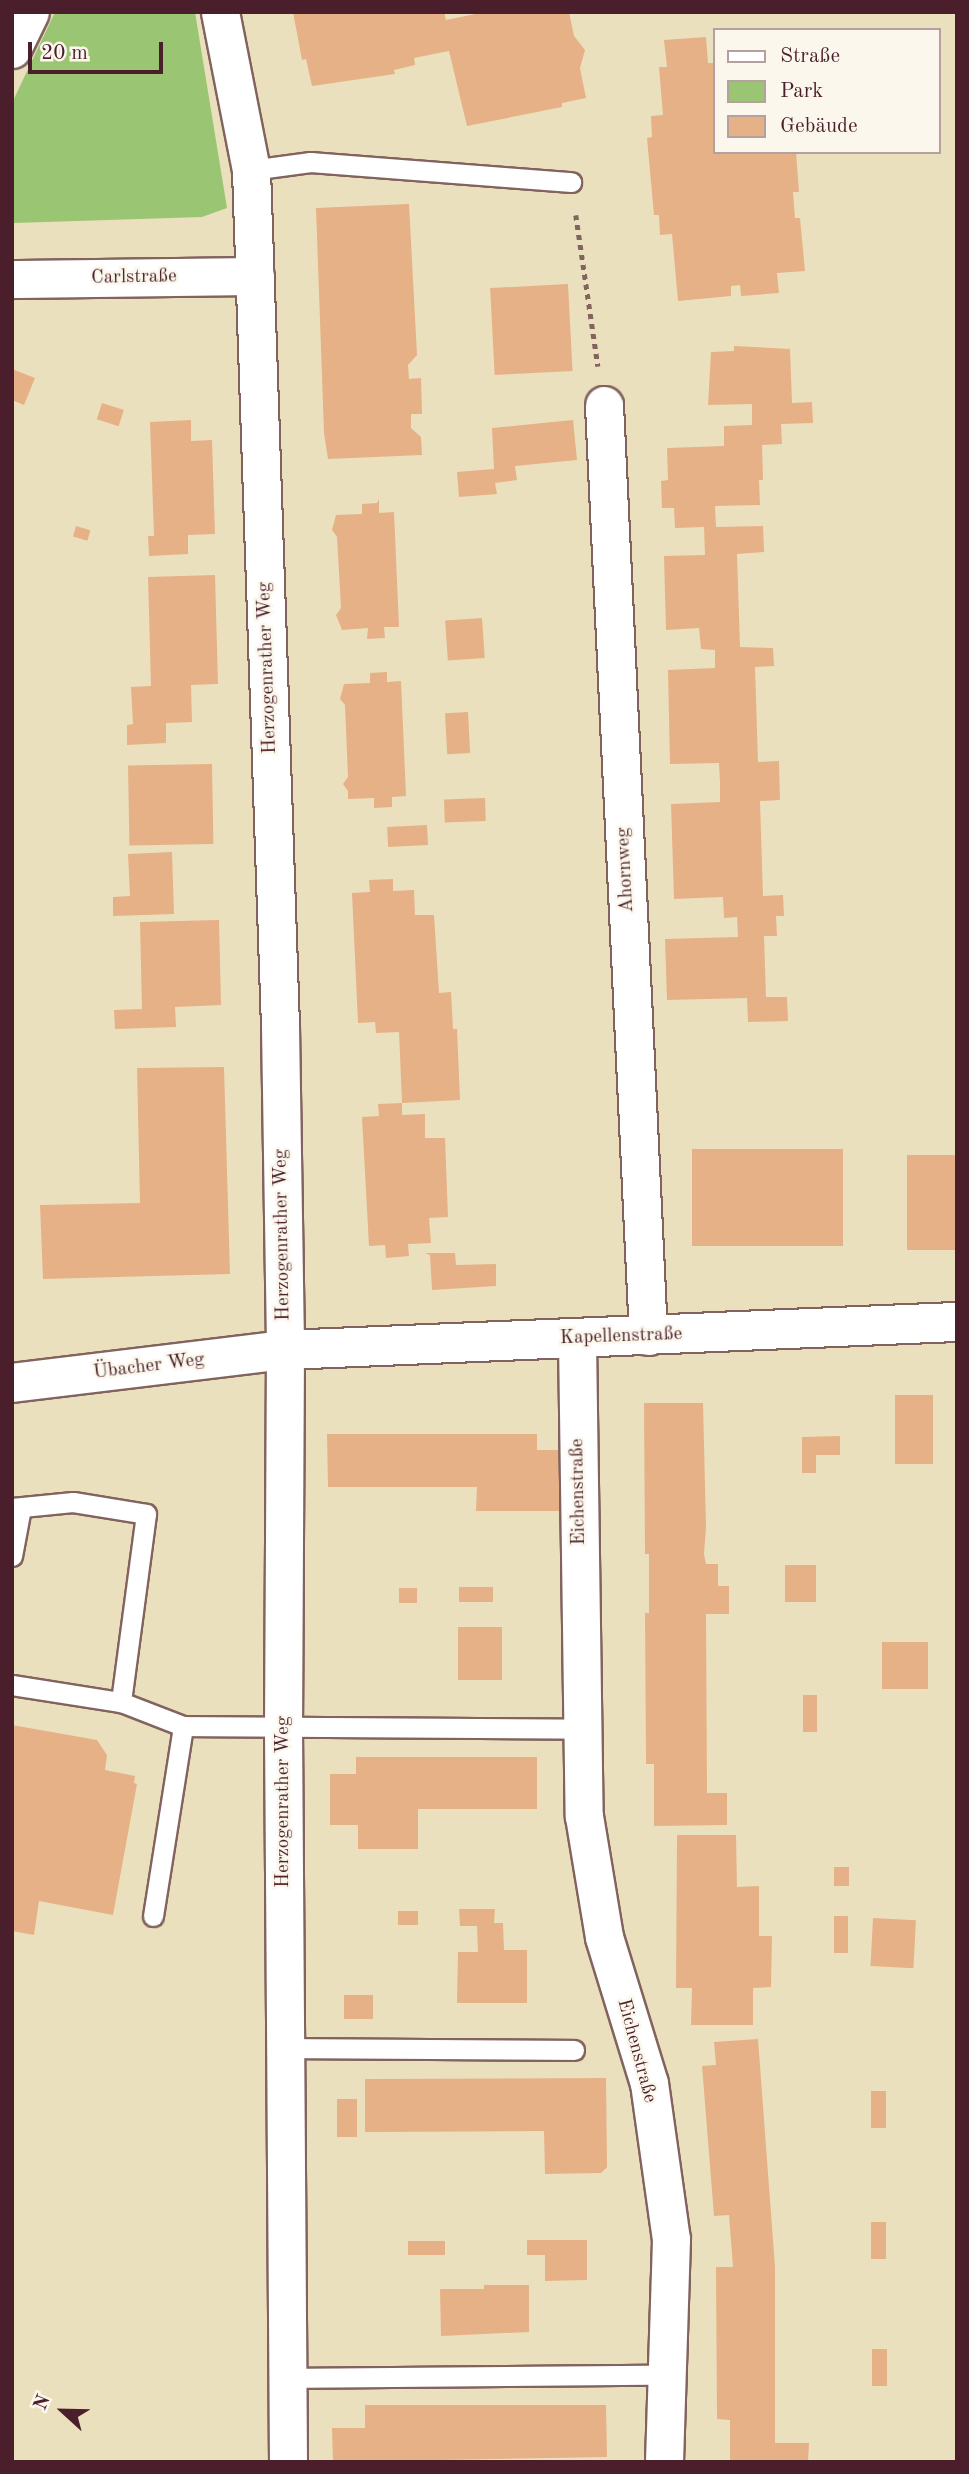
<!DOCTYPE html>
<meta charset="utf-8">
<style>
body{margin:0}
#map{position:relative;width:969px;height:2474px;overflow:hidden;background:#ebe0be;font-family:"Old Standard TT",serif}
div>[style]{position:absolute}
.green>*{inset:0;background:#9ac572}
.building>*{inset:0;background:#e6b186;transform-origin:0 0}
.path>*{height:4.5px;margin-top:-2.25px;transform-origin:0;background:repeating-linear-gradient(90deg,#82635e 0 5px,transparent 0 10px)}
.roads{filter:drop-shadow(2px 0 #82635e) drop-shadow(-2px 0 #82635e) drop-shadow(0 2px #82635e) drop-shadow(0 -2px #82635e)}
.lane>*{height:19px;margin:-9.5px;padding:0 9.5px;transform-origin:9.5px;border-radius:9.5px;background:#fff}
.street>*{height:37px;margin:-18.5px;padding:0 18.5px;transform-origin:18.5px;border-radius:18.5px;background:#fff}
.secondary>*{height:38px;margin:-19px;padding:0 19px;transform-origin:19px;border-radius:19px;background:#fff}
span{translate:-50% -50%;white-space:nowrap;text-align:center;line-height:1.15;-webkit-text-stroke:5px #fbf7ec;paint-order:stroke}
.street-label{font-size:19px;color:#4a1f2b}
.frame{position:absolute;inset:0;border:14px solid #4a1f2b;pointer-events:none}
.legend{position:absolute;left:713px;top:28px;width:228px;height:126px;box-sizing:border-box;background:#fbf7ec;border:2px solid #b4a19f;margin:0;padding:9px 12px;list-style:none;font-size:21px;color:#4a1f2b}
.legend li{display:flex;align-items:center;gap:14px;height:35px}
.legend b{width:35px;border:2px solid #b4a19f}
.north{position:absolute;left:28px;top:2376px;width:70px;height:70px;-webkit-text-stroke:5px #fbf7ec;paint-order:stroke;rotate:292deg;font-size:19px;font-weight:700;line-height:28px;text-align:center;color:#4a1f2b}
.north::after{content:'';display:block;margin:auto;width:24px;height:32px;background:#4a1f2b;clip-path:polygon(50% 0,100% 100%,50% 72%,0 100%)}
.scale{position:absolute;left:28px;top:42px;width:135px;height:32px;box-sizing:border-box;border:4px solid #4a1f2b;border-top:0;padding-left:9px;font-size:21px;line-height:24px;white-space:nowrap;color:#4a1f2b;-webkit-text-stroke:5px #fbf7ec;paint-order:stroke}
</style>
<div id="map">
<div class="green">
<i style="clip-path:polygon(55px 12px,195px 12px,227px 208px,202px 217px,14px 223px,12px 103px)"></i>
</div>
<div class="building">
<i style="clip-path:polygon(293px 12px,444px 12px,446px 20px,485px 12px,569px 12px,574px 36px,585px 50px,580px 68px,586px 98px,562px 103px,562px 107px,467px 126px,449px 51px,414px 58px,415px 65px,394px 70px,395px 74px,312px 86px,306px 59px,302px 60px)"></i>
<i style="clip-path:polygon(706px 37px,708px 63px,715px 63px,715px 152px,796px 152px,799px 192px,793px 192px,795px 218px,800px 218px,805px 271px,777px 273px,779px 293px,741px 296px,740px 285px,731px 286px,731px 296px,678px 301px,672px 234px,660px 235px,659px 215px,654px 215px,647px 138px,652px 137px,651px 116px,663px 115px,659px 67px,667px 67px,664px 40px)"></i>
<i style="clip-path:polygon(409px 204px,417px 355px,408px 365px,409px 379px,421px 378px,422px 414px,411px 414px,411px 428px,421px 437px,422px 455px,328px 459px,324px 433px,316px 208px)"></i>
<i style="left:568px;top:284px;width:87px;height:78px;rotate:87deg"></i>
<i style="clip-path:polygon(734px 346px,790px 349px,792px 403px,812px 402px,813px 423px,781px 424px,782px 444px,762px 445px,763px 480px,759px 480px,760px 505px,715px 506px,716px 527px,763px 526px,764px 552px,737px 554px,740px 647px,773px 648px,774px 666px,755px 667px,758px 762px,779px 761px,780px 800px,760px 801px,763px 896px,783px 895px,784px 916px,776px 916px,777px 936px,764px 936px,766px 997px,787px 997px,788px 1021px,748px 1022px,747px 998px,667px 1000px,665px 939px,738px 937px,737px 917px,724px 918px,723px 897px,674px 899px,671px 804px,720px 802px,720px 783px,719px 763px,670px 764px,668px 670px,715px 668px,715px 650px,701px 649px,699px 628px,666px 630px,664px 556px,705px 555px,704px 527px,675px 528px,674px 508px,662px 508px,661px 481px,668px 480px,667px 448px,724px 446px,724px 426px,752px 425px,752px 404px,708px 405px,711px 352px,734px 351px)"></i>
<i style="clip-path:polygon(12px 369px,35px 378px,24px 405px,12px 400px)"></i>
<i style="left:102px;top:403px;width:23px;height:17px;rotate:18deg"></i>
<i style="clip-path:polygon(191px 420px,191px 441px,212px 440px,215px 534px,188px 535px,188px 554px,149px 556px,148px 536px,154px 536px,150px 422px)"></i>
<i style="clip-path:polygon(573px 420px,577px 460px,515px 466px,517px 480px,495px 483px,497px 494px,459px 497px,457px 472px,494px 469px,492px 428px)"></i>
<i style="clip-path:polygon(379px 499px,379px 513px,394px 512px,399px 627px,384px 627px,385px 638px,367px 639px,368px 628px,342px 630px,336px 615px,341px 608px,337px 537px,332px 530px,336px 515px,362px 514px,362px 504px,377px 503px)"></i>
<i style="left:76px;top:526px;width:15px;height:11px;rotate:16deg"></i>
<i style="clip-path:polygon(215px 575px,218px 684px,191px 685px,192px 722px,166px 723px,166px 743px,127px 745px,127px 725px,133px 724px,131px 687px,151px 686px,148px 577px)"></i>
<i style="left:482px;top:618px;width:40px;height:37px;rotate:86deg"></i>
<i style="clip-path:polygon(387px 672px,387px 682px,401px 681px,406px 796px,392px 797px,392px 807px,374px 808px,374px 798px,348px 799px,348px 791px,343px 784px,348px 777px,345px 705px,340px 699px,344px 684px,370px 683px,370px 673px)"></i>
<i style="left:468px;top:712px;width:41px;height:23px;rotate:87deg"></i>
<i style="left:212px;top:764px;width:80px;height:84px;rotate:89deg"></i>
<i style="left:485px;top:798px;width:23px;height:41px;rotate:88deg"></i>
<i style="left:427px;top:825px;width:20px;height:40px;rotate:87deg"></i>
<i style="clip-path:polygon(172px 852px,174px 914px,113px 916px,113px 897px,130px 896px,128px 854px)"></i>
<i style="clip-path:polygon(393px 879px,393px 891px,414px 890px,415px 915px,434px 915px,439px 993px,451px 992px,453px 1029px,457px 1029px,460px 1100px,402px 1103px,399px 1032px,376px 1033px,375px 1022px,358px 1023px,352px 893px,370px 892px,369px 880px)"></i>
<i style="clip-path:polygon(219px 920px,221px 1005px,175px 1007px,176px 1027px,115px 1029px,114px 1010px,142px 1009px,140px 922px)"></i>
<i style="clip-path:polygon(224px 1067px,230px 1274px,43px 1279px,40px 1205px,140px 1203px,137px 1068px)"></i>
<i style="clip-path:polygon(402px 1103px,402px 1115px,425px 1114px,425px 1138px,445px 1138px,448px 1217px,429px 1218px,431px 1243px,408px 1244px,409px 1256px,386px 1258px,385px 1245px,369px 1246px,362px 1117px,379px 1116px,378px 1104px)"></i>
<i style="left:692px;top:1149px;width:151px;height:97px"></i>
<i style="left:907px;top:1155px;width:50px;height:95px"></i>
<i style="clip-path:polygon(425px 1253px,455px 1253px,456px 1265px,496px 1264px,496px 1286px,432px 1290px,430px 1255px)"></i>
<i style="left:895px;top:1395px;width:38px;height:69px"></i>
<i style="clip-path:polygon(644px 1403px,703px 1403px,706px 1527px,704px 1554px,706px 1564px,718px 1564px,718px 1586px,729px 1586px,729px 1614px,706px 1614px,707px 1793px,727px 1793px,727px 1825px,654px 1826px,654px 1764px,646px 1764px,645px 1613px,649px 1613px,649px 1554px,645px 1554px)"></i>
<i style="clip-path:polygon(327px 1434px,537px 1434px,537px 1450px,564px 1450px,564px 1511px,476px 1511px,477px 1487px,328px 1487px)"></i>
<i style="clip-path:polygon(840px 1436px,840px 1455px,816px 1455px,816px 1473px,802px 1473px,802px 1437px)"></i>
<i style="left:785px;top:1565px;width:31px;height:37px"></i>
<i style="left:459px;top:1587px;width:34px;height:15px"></i>
<i style="left:399px;top:1588px;width:18px;height:15px"></i>
<i style="left:458px;top:1627px;width:44px;height:53px"></i>
<i style="left:882px;top:1642px;width:46px;height:47px"></i>
<i style="left:803px;top:1695px;width:14px;height:37px"></i>
<i style="clip-path:polygon(12px 1725px,97px 1740px,107px 1755px,105px 1770px,135px 1776px,134px 1783px,137px 1784px,113px 1915px,39px 1901px,34px 1935px,12px 1931px)"></i>
<i style="clip-path:polygon(356px 1757px,537px 1757px,537px 1809px,418px 1809px,418px 1849px,358px 1849px,358px 1825px,330px 1825px,330px 1774px,356px 1774px)"></i>
<i style="clip-path:polygon(677px 1835px,736px 1835px,737px 1887px,759px 1886px,759px 1936px,772px 1936px,771px 1987px,753px 1988px,753px 2025px,691px 2025px,692px 1988px,676px 1988px)"></i>
<i style="left:834px;top:1867px;width:15px;height:19px"></i>
<i style="clip-path:polygon(459px 1909px,495px 1909px,494px 1923px,503px 1923px,504px 1950px,527px 1950px,527px 2003px,457px 2003px,458px 1952px,478px 1952px,477px 1926px,460px 1926px)"></i>
<i style="left:398px;top:1911px;width:20px;height:14px"></i>
<i style="left:834px;top:1916px;width:14px;height:37px"></i>
<i style="left:873px;top:1918px;width:43px;height:48px;rotate:3deg"></i>
<i style="left:344px;top:1995px;width:29px;height:24px"></i>
<i style="clip-path:polygon(758px 2039px,775px 2267px,775px 2443px,809px 2443px,808px 2462px,730px 2462px,730px 2420px,717px 2419px,716px 2267px,733px 2267px,729px 2215px,714px 2216px,702px 2066px,716px 2065px,714px 2042px)"></i>
<i style="clip-path:polygon(606px 2078px,607px 2167px,601px 2173px,545px 2174px,544px 2131px,365px 2132px,365px 2079px)"></i>
<i style="left:871px;top:2091px;width:15px;height:37px"></i>
<i style="left:357px;top:2099px;width:38px;height:20px;rotate:90deg"></i>
<i style="left:871px;top:2222px;width:15px;height:37px"></i>
<i style="clip-path:polygon(527px 2240px,587px 2240px,587px 2280px,545px 2281px,545px 2255px,527px 2255px)"></i>
<i style="left:408px;top:2241px;width:37px;height:14px"></i>
<i style="clip-path:polygon(484px 2285px,529px 2285px,529px 2332px,441px 2336px,440px 2289px,484px 2289px)"></i>
<i style="left:872px;top:2349px;width:15px;height:37px"></i>
<i style="clip-path:polygon(365px 2405px,606px 2405px,607px 2457px,333px 2462px,332px 2428px,365px 2428px)"></i>
</div>
<div class="path">
<i style="left:576px;top:215px;width:153px;rotate:81.7deg"></i>
</div>
<div class="roads">
<div class="lane">
<i style="left:251px;top:170px;width:60px;rotate:-7.7deg"></i>
<i style="left:310px;top:162px;width:262px;rotate:4.4deg"></i>
<i style="left:12px;top:1508px;width:61px;rotate:-5.6deg"></i>
<i style="left:73px;top:1502px;width:74px;rotate:9.3deg"></i>
<i style="left:146px;top:1514px;width:190px;rotate:97.6deg"></i>
<i style="left:12px;top:1556px;width:49px;rotate:-79.4deg"></i>
<i style="left:12px;top:1685px;width:110px;rotate:8.9deg"></i>
<i style="left:121px;top:1702px;width:66px;rotate:21.2deg"></i>
<i style="left:183px;top:1726px;width:399px;rotate:0.4deg"></i>
<i style="left:153px;top:1916px;width:192px;rotate:-81deg"></i>
<i style="left:285px;top:2048px;width:289px;rotate:0.4deg"></i>
<i style="left:288px;top:2378px;width:380px;rotate:-0.5deg"></i>
</div>
<div class="street">
<i style="left:220px;top:12px;width:161px;rotate:78.9deg"></i>
<i style="left:251px;top:170px;width:856px;rotate:88.06deg"></i>
<i style="left:280px;top:1026px;width:324px;rotate:89.1deg"></i>
<i style="left:285px;top:1350px;width:377px;rotate:90.3deg"></i>
<i style="left:283px;top:1727px;width:735px;rotate:89.61deg"></i>
<i style="left:12px;top:49px;width:41px;rotate:-64.1deg"></i>
<i style="left:12px;top:279px;width:243px;rotate:-0.7deg"></i>
<i style="left:604px;top:405px;width:932px;rotate:87.29deg"></i>
<i style="left:577px;top:1339px;width:477px;rotate:89.2deg"></i>
<i style="left:584px;top:1816px;width:123px;rotate:80.6deg"></i>
<i style="left:604px;top:1937px;width:153px;rotate:72.9deg"></i>
<i style="left:649px;top:2083px;width:158px;rotate:82deg"></i>
<i style="left:671px;top:2239px;width:223px;rotate:91.8deg"></i>
</div>
<div class="secondary">
<i style="left:12px;top:1383px;width:275px;rotate:-6.9deg"></i>
<i style="left:285px;top:1350px;width:673px;rotate:-2.39deg"></i>
</div>
</div>
<div class="street-label">
<span style="left:134px;top:278px;rotate:-1deg">Carlstraße</span>
<span style="left:268px;top:668px;rotate:-92deg">Herzogenrather Weg</span>
<span style="left:626px;top:870px;rotate:-93deg">Ahornweg</span>
<span style="left:283px;top:1235px;rotate:-91deg">Herzogenrather Weg</span>
<span style="left:621px;top:1337px;rotate:-2deg">Kapellenstraße</span>
<span style="left:149px;top:1367px;rotate:-7deg">Übacher Weg</span>
<span style="left:579px;top:1492px;rotate:-91deg">Eichenstraße</span>
<span style="left:284px;top:1802px;rotate:-90deg">Herzogenrather Weg</span>
<span style="left:636px;top:2051px;rotate:75deg">Eichenstraße</span>
</div>
<div class="frame"></div>
<ul class="legend">
<li><b style="height:9px;background:#fff"></b>Straße</li>
<li><b style="height:19px;background:#9ac572"></b>Park</li>
<li><b style="height:19px;background:#e6b186"></b>Gebäude</li>
</ul>
<div class="north">N</div>
<div class="scale">20 m</div>
</div>
